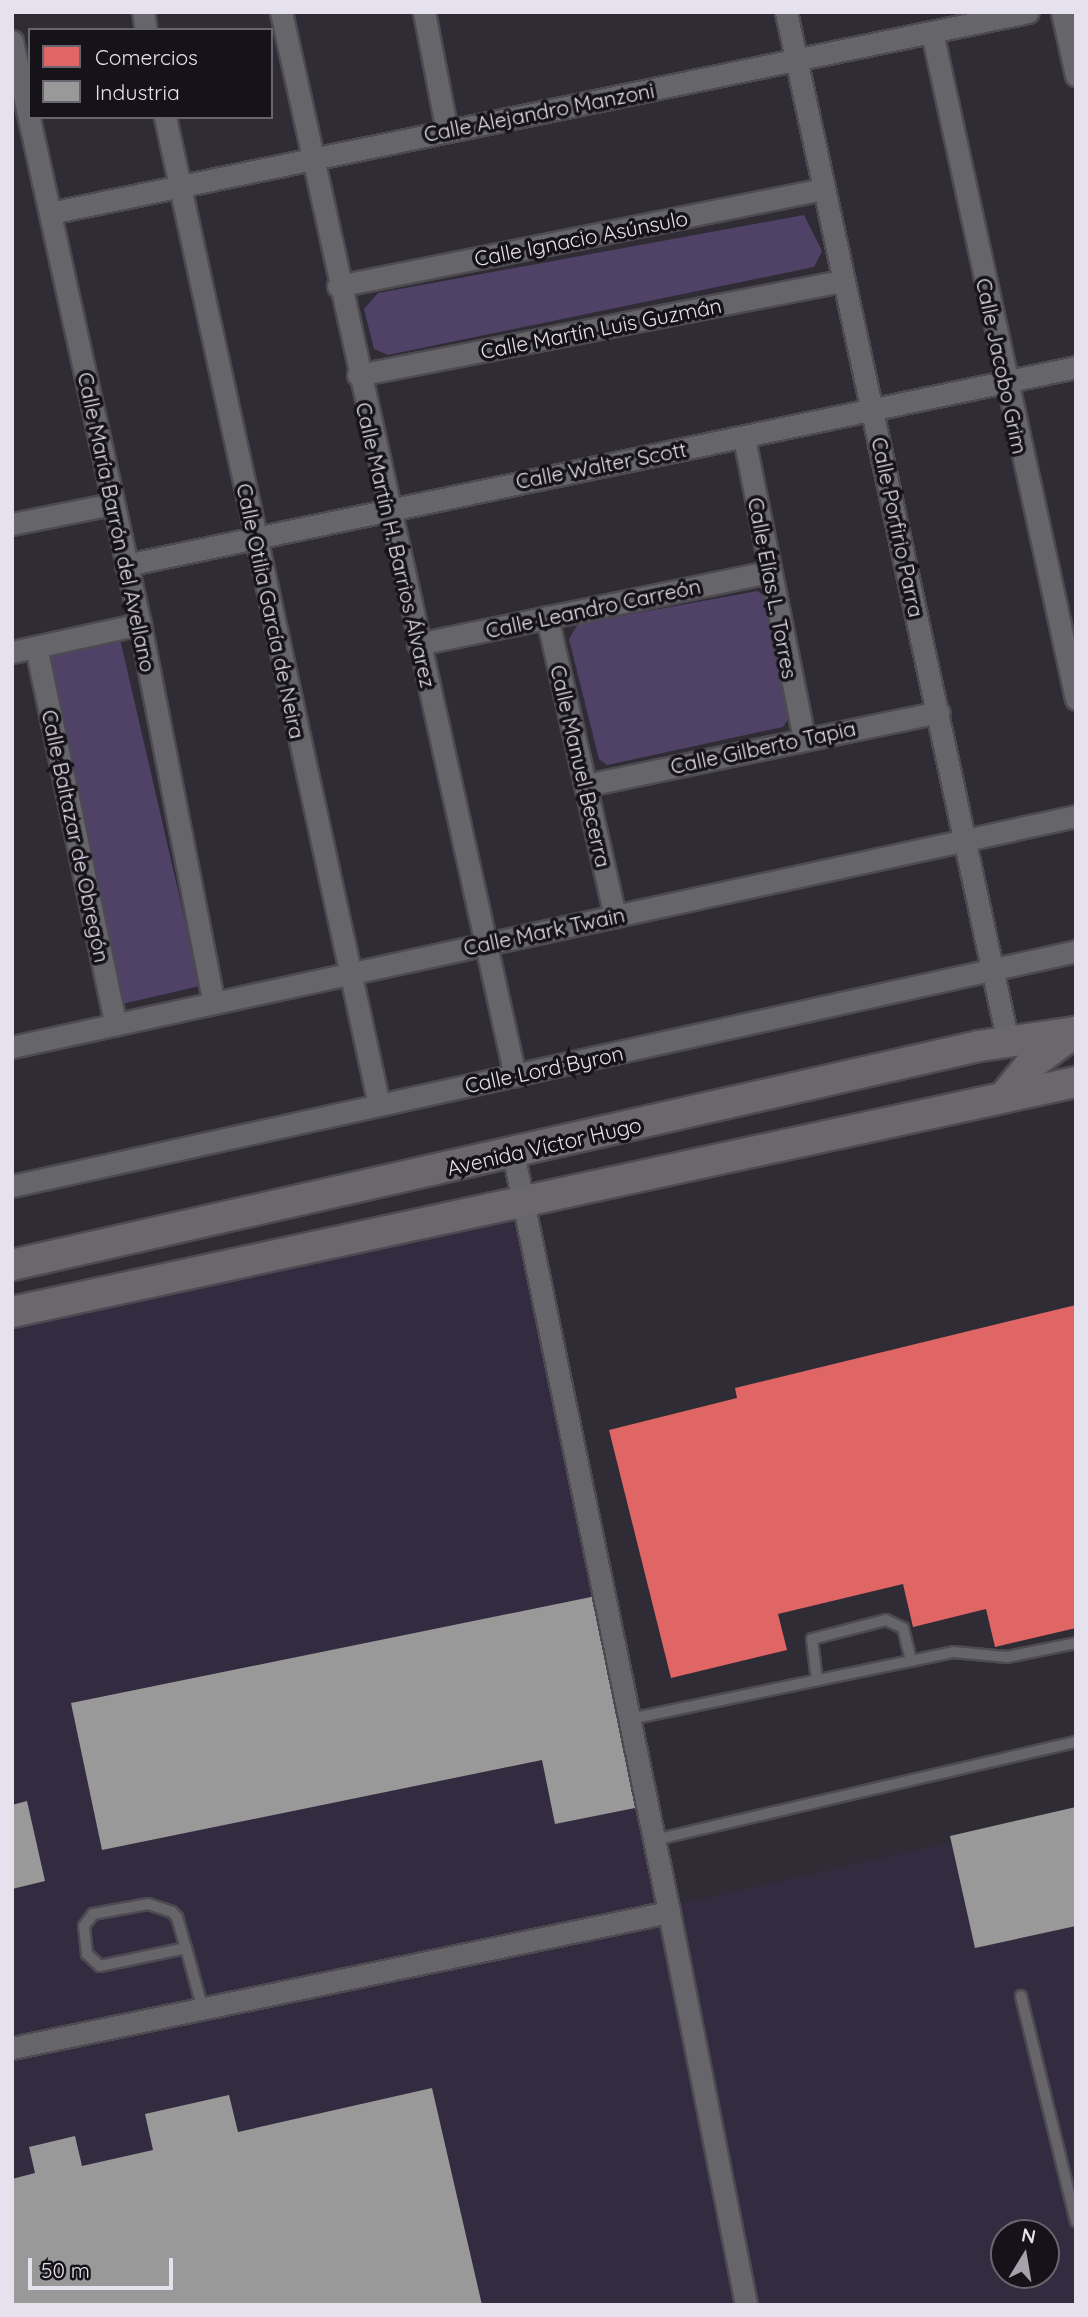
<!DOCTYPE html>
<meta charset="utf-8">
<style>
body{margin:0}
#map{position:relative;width:1088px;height:2317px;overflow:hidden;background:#2f2c35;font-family:Quicksand,sans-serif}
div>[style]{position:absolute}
.built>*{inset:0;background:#332c41}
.green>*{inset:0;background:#4f4266;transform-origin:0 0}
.shops>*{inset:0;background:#e06666}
.industry>*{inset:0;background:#999}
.roads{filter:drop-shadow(2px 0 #4d4a52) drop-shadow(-2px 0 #4d4a52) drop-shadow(0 2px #4d4a52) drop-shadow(0 -2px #4d4a52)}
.lane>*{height:10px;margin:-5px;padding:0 5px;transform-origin:5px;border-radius:5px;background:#666569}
.street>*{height:21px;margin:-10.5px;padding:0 10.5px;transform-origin:10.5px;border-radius:10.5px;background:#666569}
.secondary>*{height:30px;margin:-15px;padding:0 15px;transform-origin:15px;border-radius:15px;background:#6a686c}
span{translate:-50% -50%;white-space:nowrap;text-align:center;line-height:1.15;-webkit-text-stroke:7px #15121a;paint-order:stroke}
.street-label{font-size:21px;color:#e5e2ed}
.frame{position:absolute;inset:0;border:14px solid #e5e2ed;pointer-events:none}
.legend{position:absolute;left:28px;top:28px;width:245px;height:91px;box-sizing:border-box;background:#15121a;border:2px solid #68656e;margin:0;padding:9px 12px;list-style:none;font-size:21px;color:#e5e2ed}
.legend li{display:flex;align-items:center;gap:14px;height:35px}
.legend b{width:35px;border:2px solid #68656e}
.north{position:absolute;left:990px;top:2219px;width:70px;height:70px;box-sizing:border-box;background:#15121a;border:2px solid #68656e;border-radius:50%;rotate:11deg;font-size:19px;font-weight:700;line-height:28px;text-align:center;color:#e5e2ed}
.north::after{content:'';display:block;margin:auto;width:24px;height:32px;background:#a5a2ad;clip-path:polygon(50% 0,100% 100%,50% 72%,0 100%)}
.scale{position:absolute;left:28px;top:2258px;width:145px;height:32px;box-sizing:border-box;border:4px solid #e5e2ed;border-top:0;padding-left:9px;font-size:21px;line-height:24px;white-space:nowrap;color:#e5e2ed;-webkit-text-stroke:5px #15121a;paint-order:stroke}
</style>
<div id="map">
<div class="built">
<i style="clip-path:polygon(evenodd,512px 1196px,663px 1908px,1076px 1814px,1076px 2305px,12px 2305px,12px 1311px,512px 1196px,1004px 2233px,1046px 2233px,1046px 2275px,1004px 2275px,1004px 2233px)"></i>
</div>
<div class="green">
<i style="clip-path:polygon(804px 215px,822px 251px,814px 267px,388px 355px,374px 349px,364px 309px,378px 293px)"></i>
<i style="clip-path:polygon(757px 591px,765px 596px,789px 718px,783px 727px,607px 765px,599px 759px,569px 639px,578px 624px)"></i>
<i style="left:120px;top:639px;width:356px;height:79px;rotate:77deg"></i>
</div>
<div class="shops">
<i style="clip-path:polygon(1076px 1305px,1076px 1628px,995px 1647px,986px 1609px,913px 1627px,903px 1584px,778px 1614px,787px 1650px,671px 1678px,609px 1430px,737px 1398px,735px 1388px)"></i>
</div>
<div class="industry">
<i style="clip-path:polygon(596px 1596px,640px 1807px,555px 1824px,542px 1760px,102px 1850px,71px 1703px)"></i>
<i style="clip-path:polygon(27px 1801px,45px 1881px,12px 1889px,12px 1805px)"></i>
<i style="clip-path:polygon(1076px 1807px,1076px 1926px,975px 1948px,950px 1836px)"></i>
<i style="clip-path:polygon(432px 2088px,482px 2305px,12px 2305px,12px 2179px,35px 2173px,29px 2147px,75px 2136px,82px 2166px,153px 2150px,145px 2114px,229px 2095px,238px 2132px)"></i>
</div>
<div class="roads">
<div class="lane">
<i style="left:817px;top:1680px;width:41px;rotate:-97deg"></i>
<i style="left:812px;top:1639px;width:76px;rotate:-14.4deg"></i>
<i style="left:886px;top:1620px;width:19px;rotate:25deg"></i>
<i style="left:903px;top:1628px;width:34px;rotate:76deg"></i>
<i style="left:630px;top:1719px;width:330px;rotate:-11.7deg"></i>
<i style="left:953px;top:1652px;width:54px;rotate:5.3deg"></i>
<i style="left:1007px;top:1657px;width:70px;rotate:-11.5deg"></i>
<i style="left:654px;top:1840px;width:433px;rotate:-13.1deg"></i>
<i style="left:186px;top:1948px;width:88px;rotate:168.2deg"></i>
<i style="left:100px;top:1966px;width:18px;rotate:-137deg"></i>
<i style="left:87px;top:1954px;width:28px;rotate:-96deg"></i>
<i style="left:84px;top:1926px;width:15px;rotate:-53deg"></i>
<i style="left:93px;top:1914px;width:56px;rotate:-10.3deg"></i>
<i style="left:148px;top:1904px;width:25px;rotate:18deg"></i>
<i style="left:172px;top:1912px;width:7px;rotate:45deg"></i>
<i style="left:177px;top:1917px;width:32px;rotate:74deg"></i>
<i style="left:186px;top:1948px;width:60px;rotate:74.6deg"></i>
<i style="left:1021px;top:1996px;width:232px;rotate:76.3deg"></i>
</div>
<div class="street">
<i style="left:143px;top:12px;width:18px;rotate:81deg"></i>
<i style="left:281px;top:12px;width:1089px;rotate:77.6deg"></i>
<i style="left:424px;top:12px;width:121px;rotate:79.1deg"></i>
<i style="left:786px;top:12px;width:1054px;rotate:77.84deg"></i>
<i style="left:1062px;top:12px;width:65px;rotate:77.5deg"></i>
<i style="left:932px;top:32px;width:682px;rotate:77.82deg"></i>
<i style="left:12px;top:41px;width:597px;rotate:77.62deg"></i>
<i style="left:140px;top:624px;width:386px;rotate:79deg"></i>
<i style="left:165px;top:117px;width:1011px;rotate:77.78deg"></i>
<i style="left:50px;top:213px;width:998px;rotate:-11.61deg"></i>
<i style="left:338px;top:286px;width:495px;rotate:-11.3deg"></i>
<i style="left:358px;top:375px;width:494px;rotate:-11deg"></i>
<i style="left:744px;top:438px;width:306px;rotate:78.7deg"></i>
<i style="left:12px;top:524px;width:102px;rotate:-11.3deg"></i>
<i style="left:126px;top:565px;width:970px;rotate:-11.77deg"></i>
<i style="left:547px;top:617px;width:307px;rotate:77.2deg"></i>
<i style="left:418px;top:644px;width:358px;rotate:-11.6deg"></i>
<i style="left:36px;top:647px;width:386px;rotate:78.1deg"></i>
<i style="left:12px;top:652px;width:131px;rotate:-12.3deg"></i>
<i style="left:587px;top:785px;width:359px;rotate:-11.7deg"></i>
<i style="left:12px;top:1047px;width:1089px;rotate:-12.25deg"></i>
<i style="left:12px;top:1186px;width:1090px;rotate:-12.45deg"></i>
<i style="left:669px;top:1912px;width:400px;rotate:78.9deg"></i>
<i style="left:12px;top:2048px;width:671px;rotate:-11.7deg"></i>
<i style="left:669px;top:1912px;width:775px;rotate:-101.61deg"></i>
</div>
<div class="secondary">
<i style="left:1004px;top:1097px;width:38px;rotate:-51deg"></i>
<i style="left:1028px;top:1067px;width:59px;rotate:-36.7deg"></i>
<i style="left:12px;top:1265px;width:991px;rotate:-12.76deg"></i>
<i style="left:979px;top:1046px;width:98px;rotate:-8.2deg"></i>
<i style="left:12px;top:1312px;width:1089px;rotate:-12.2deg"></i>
</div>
</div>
<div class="street-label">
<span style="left:539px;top:112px;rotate:-11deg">Calle Alejandro Manzoni</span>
<span style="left:581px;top:238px;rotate:-11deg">Calle Ignacio Asúnsulo</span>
<span style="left:601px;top:328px;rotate:-11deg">Calle Martín Luis Guzmán</span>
<span style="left:1002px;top:366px;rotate:78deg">Calle Jacobo Grim</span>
<span style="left:601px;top:465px;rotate:-11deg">Calle Walter Scott</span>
<span style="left:117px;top:522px;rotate:78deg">Calle María Barrón del Avellano</span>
<span style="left:898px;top:527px;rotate:78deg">Calle Porfirio Parra</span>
<span style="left:396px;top:545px;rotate:77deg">Calle Martín H. Barrios Álvarez</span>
<span style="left:773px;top:588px;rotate:79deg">Calle Elías L. Torres</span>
<span style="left:593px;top:608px;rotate:-12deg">Calle Leandro Carreón</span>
<span style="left:271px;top:611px;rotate:78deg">Calle Otilia García de Neira</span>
<span style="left:763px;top:747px;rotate:-12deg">Calle Gilberto Tapia</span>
<span style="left:581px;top:766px;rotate:77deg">Calle Manuel Becerra</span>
<span style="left:76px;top:836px;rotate:78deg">Calle Baltazar de Obregón</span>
<span style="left:544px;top:931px;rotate:-12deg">Calle Mark Twain</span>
<span style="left:544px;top:1069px;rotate:-12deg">Calle Lord Byron</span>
<span style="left:544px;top:1146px;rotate:-13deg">Avenida Víctor Hugo</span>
</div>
<div class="frame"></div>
<ul class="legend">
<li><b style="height:19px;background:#e06666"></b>Comercios</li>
<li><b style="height:19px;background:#999"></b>Industria</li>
</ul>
<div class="north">N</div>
<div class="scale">50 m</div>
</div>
